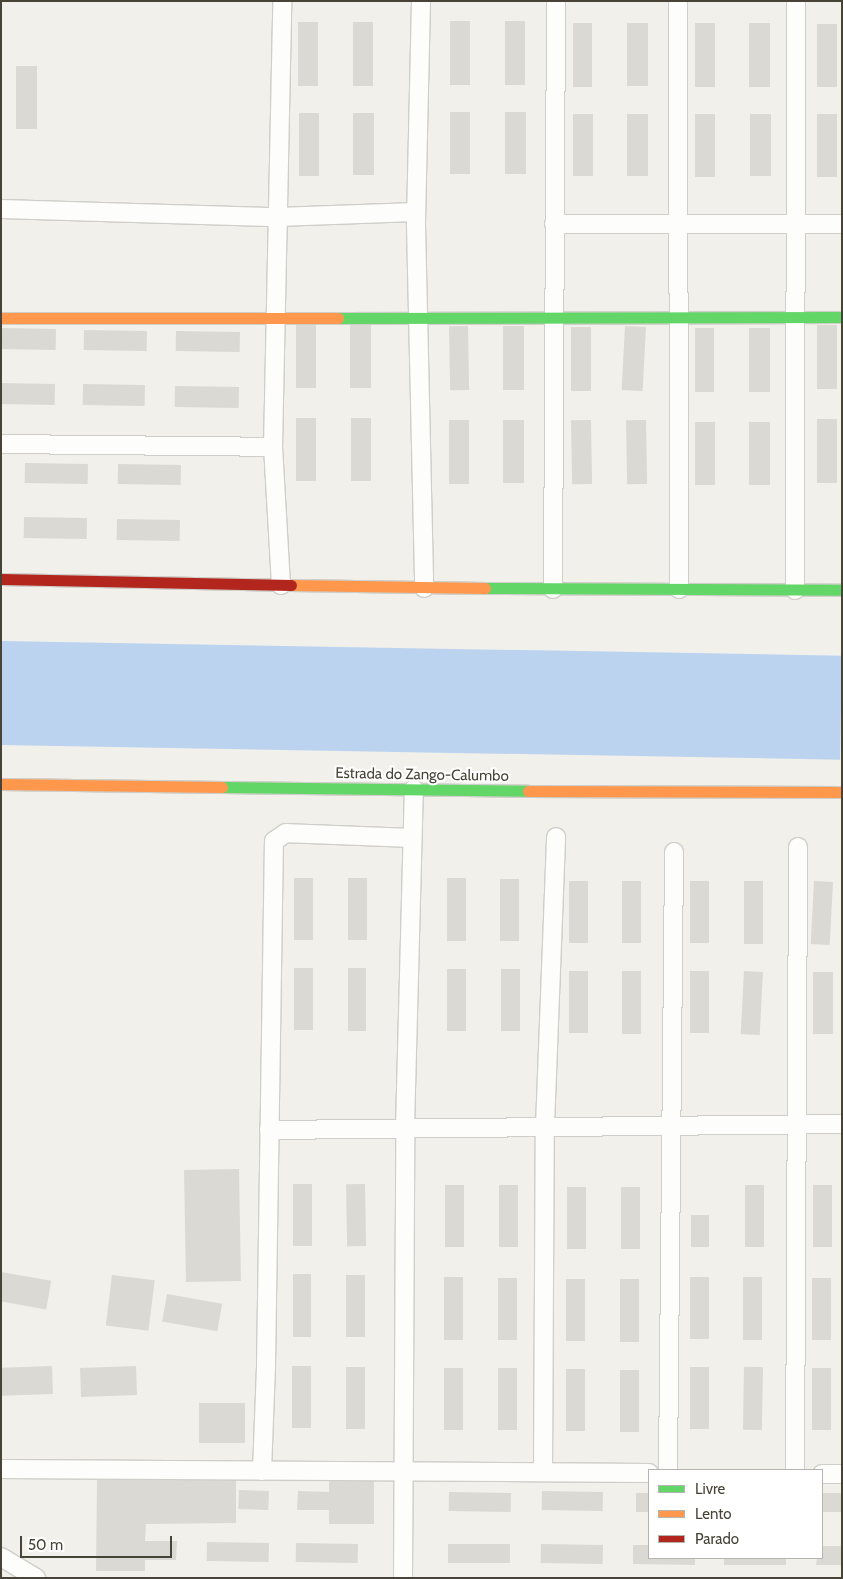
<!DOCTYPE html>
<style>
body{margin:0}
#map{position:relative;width:843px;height:1579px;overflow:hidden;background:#f1f0eb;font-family:Cabin,sans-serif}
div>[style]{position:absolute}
.water>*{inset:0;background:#bbd3ef;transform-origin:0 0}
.building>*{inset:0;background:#dbd9d3;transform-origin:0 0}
.roads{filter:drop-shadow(1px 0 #cfcec8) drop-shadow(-1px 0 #cfcec8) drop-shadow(0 1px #cfcec8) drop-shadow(0 -1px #cfcec8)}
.street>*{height:18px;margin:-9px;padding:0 9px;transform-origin:9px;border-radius:9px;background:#fdfdfc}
.fast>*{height:11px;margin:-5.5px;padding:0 5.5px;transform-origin:5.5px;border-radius:5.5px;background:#63d668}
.slow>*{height:11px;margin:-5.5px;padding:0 5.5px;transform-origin:5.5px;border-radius:5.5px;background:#ff974d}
.jam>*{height:11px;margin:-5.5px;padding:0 5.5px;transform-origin:5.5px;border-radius:5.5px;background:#b3261e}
span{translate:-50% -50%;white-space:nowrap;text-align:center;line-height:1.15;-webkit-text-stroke:4px #fff;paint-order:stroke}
.street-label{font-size:15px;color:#474336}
.frame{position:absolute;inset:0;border:2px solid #474336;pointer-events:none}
.legend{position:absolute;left:648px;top:1469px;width:175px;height:90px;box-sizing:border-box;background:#fff;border:1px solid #b5b4af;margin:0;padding:6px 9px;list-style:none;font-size:15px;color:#474336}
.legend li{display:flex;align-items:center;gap:10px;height:25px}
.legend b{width:25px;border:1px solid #b5b4af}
.scale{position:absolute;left:20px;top:1536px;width:152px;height:22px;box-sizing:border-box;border:2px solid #474336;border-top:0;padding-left:6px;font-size:15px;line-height:18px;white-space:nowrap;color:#474336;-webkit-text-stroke:4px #fff;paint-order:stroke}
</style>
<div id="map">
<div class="water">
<i style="left:1px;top:641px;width:841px;height:104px;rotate:1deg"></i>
</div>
<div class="building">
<i style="left:470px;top:21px;width:64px;height:20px;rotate:90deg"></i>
<i style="left:505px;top:21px;width:20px;height:64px"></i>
<i style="left:298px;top:22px;width:20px;height:64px"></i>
<i style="left:353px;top:22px;width:20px;height:64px"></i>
<i style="left:573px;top:23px;width:19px;height:64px"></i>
<i style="left:627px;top:23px;width:21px;height:63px"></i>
<i style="left:695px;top:23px;width:20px;height:64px"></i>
<i style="left:749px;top:23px;width:21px;height:64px"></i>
<i style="left:817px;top:24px;width:20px;height:63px"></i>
<i style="left:16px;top:66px;width:21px;height:63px"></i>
<i style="left:450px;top:112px;width:20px;height:62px"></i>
<i style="left:505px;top:112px;width:21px;height:62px"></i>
<i style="left:299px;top:113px;width:20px;height:63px"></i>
<i style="left:353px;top:113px;width:21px;height:62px"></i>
<i style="left:573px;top:114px;width:20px;height:62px"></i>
<i style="left:627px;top:114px;width:21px;height:62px"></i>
<i style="left:695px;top:114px;width:20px;height:63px"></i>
<i style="left:750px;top:114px;width:21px;height:62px"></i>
<i style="left:837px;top:114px;width:63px;height:20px;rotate:90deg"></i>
<i style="left:296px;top:324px;width:20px;height:64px"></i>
<i style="left:350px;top:324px;width:21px;height:64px"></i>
<i style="left:837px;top:325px;width:64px;height:20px;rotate:90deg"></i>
<i style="left:468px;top:326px;width:64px;height:19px;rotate:89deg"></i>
<i style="left:503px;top:326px;width:21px;height:64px"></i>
<i style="left:625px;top:326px;width:21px;height:64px;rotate:3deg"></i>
<i style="left:571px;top:327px;width:20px;height:64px"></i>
<i style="left:1px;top:328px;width:55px;height:21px;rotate:1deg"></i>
<i style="left:695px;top:328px;width:19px;height:64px"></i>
<i style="left:749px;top:328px;width:21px;height:64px"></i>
<i style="left:84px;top:330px;width:63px;height:20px;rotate:1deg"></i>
<i style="left:176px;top:331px;width:64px;height:20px;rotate:1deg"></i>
<i style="left:1px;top:383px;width:54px;height:21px;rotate:1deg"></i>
<i style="left:83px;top:384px;width:62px;height:21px;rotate:1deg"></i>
<i style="left:175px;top:386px;width:64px;height:21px;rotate:1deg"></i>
<i style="left:296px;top:418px;width:20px;height:63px"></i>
<i style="left:351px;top:418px;width:20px;height:63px"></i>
<i style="left:817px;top:419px;width:20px;height:64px"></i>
<i style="left:449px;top:420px;width:20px;height:64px"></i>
<i style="left:503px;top:420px;width:21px;height:63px"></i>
<i style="left:591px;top:420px;width:64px;height:20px;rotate:89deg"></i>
<i style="left:646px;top:420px;width:64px;height:20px;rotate:89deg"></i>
<i style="left:695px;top:422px;width:20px;height:63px"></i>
<i style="left:749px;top:422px;width:21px;height:63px"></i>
<i style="left:25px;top:463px;width:63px;height:20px;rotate:1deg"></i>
<i style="left:118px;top:464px;width:63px;height:20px;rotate:1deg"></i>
<i style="left:24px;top:517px;width:63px;height:21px;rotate:1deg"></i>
<i style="left:117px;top:519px;width:63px;height:21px;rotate:1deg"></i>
<i style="left:294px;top:878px;width:19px;height:62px"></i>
<i style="left:348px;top:878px;width:19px;height:62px"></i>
<i style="left:466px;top:878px;width:63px;height:19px;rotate:90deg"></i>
<i style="left:500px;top:879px;width:19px;height:62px"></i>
<i style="left:569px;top:881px;width:19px;height:62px"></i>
<i style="left:622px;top:881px;width:19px;height:62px"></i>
<i style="left:690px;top:881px;width:19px;height:62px"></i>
<i style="left:744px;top:881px;width:19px;height:63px"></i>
<i style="left:814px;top:881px;width:19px;height:63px;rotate:3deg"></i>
<i style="left:294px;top:968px;width:19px;height:62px"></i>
<i style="left:348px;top:968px;width:18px;height:63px"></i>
<i style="left:447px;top:969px;width:19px;height:62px"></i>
<i style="left:501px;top:969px;width:19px;height:62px"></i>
<i style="left:569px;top:971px;width:19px;height:62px"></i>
<i style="left:622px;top:971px;width:19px;height:63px"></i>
<i style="left:690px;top:971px;width:19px;height:62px"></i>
<i style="left:744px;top:971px;width:19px;height:63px;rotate:3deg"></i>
<i style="left:813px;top:972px;width:20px;height:62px"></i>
<i style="left:239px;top:1169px;width:112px;height:55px;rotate:89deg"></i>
<i style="left:293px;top:1184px;width:19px;height:62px"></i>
<i style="left:365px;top:1184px;width:62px;height:19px;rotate:89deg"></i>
<i style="left:445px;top:1185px;width:19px;height:62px"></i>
<i style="left:499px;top:1185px;width:19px;height:62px"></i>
<i style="left:745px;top:1185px;width:19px;height:62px"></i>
<i style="left:832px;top:1185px;width:62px;height:19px;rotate:90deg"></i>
<i style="left:567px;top:1187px;width:19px;height:62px"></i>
<i style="left:621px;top:1187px;width:19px;height:62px"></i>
<i style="left:709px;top:1215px;width:32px;height:18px;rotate:90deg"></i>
<i style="left:1px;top:1272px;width:51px;height:29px;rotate:10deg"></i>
<i style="left:293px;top:1274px;width:18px;height:63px"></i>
<i style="left:112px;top:1275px;width:43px;height:51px;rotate:7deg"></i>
<i style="left:346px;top:1275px;width:19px;height:62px"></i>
<i style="left:463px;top:1277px;width:63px;height:19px;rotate:90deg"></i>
<i style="left:690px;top:1277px;width:19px;height:62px"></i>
<i style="left:743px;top:1277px;width:19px;height:63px"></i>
<i style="left:498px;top:1278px;width:19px;height:62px"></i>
<i style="left:812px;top:1278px;width:19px;height:62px"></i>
<i style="left:566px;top:1279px;width:19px;height:62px"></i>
<i style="left:639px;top:1279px;width:63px;height:19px;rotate:90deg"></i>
<i style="left:167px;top:1294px;width:56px;height:28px;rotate:10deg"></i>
<i style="left:52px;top:1366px;width:28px;height:51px;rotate:88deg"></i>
<i style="left:136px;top:1366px;width:29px;height:56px;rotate:88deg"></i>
<i style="left:292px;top:1366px;width:19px;height:62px"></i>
<i style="left:346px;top:1367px;width:19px;height:62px"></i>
<i style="left:690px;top:1367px;width:19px;height:62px"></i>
<i style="left:763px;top:1367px;width:63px;height:19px;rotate:91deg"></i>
<i style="left:444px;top:1368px;width:19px;height:62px"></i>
<i style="left:498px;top:1368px;width:19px;height:62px"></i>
<i style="left:812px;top:1368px;width:19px;height:62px"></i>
<i style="left:566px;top:1369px;width:19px;height:62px"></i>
<i style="left:620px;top:1370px;width:19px;height:62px"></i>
<i style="left:199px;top:1403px;width:46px;height:40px"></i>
<i style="clip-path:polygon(236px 1479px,236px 1523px,146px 1524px,145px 1541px,177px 1541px,176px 1560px,145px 1560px,145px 1571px,96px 1571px,97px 1480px)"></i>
<i style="clip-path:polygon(329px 1480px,374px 1480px,374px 1524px,329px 1524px,329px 1510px,297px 1510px,298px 1491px,329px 1492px)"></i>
<i style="left:239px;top:1490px;width:30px;height:19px;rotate:2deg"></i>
<i style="left:542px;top:1491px;width:61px;height:19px;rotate:1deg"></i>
<i style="left:449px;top:1492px;width:62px;height:19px;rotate:1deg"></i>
<i style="left:636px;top:1493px;width:13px;height:19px"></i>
<i style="left:822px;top:1493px;width:20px;height:19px"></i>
<i style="left:207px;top:1542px;width:62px;height:19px;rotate:1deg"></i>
<i style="left:296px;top:1543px;width:62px;height:19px;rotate:1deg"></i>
<i style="left:448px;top:1544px;width:62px;height:19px"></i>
<i style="left:541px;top:1544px;width:62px;height:19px;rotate:1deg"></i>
<i style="clip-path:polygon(633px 1545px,649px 1545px,649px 1558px,695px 1558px,695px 1565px,633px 1564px)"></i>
<i style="clip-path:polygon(822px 1546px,842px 1546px,842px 1565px,816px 1565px,817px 1558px,822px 1558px)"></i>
<i style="left:724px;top:1558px;width:62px;height:7px"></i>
</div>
<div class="roads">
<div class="street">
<i style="left:421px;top:1px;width:224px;rotate:91.3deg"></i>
<i style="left:416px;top:225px;width:363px;rotate:88.7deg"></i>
<i style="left:678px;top:1px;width:588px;rotate:89.9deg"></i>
<i style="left:1px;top:209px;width:276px;rotate:1.7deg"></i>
<i style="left:277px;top:217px;width:139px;rotate:-2.1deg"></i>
<i style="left:554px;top:224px;width:288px"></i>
<i style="left:1px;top:444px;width:272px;rotate:0.6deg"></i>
<i style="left:281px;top:585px;width:138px;rotate:-93.3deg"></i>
<i style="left:273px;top:447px;width:446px;rotate:-88.8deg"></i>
<i style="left:553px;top:589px;width:588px;rotate:-89.71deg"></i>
<i style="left:795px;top:590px;width:589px;rotate:-89.9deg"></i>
<i style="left:269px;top:1130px;width:573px;rotate:-0.6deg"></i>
<i style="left:1px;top:1469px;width:648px;rotate:0.35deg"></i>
<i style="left:668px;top:1470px;width:618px;rotate:-89.44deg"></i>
<i style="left:795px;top:1470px;width:623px;rotate:-89.72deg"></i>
<i style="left:262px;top:1471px;width:106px;rotate:-87.8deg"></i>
<i style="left:266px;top:1365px;width:524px;rotate:-89.13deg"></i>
<i style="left:274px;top:841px;width:14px;rotate:-34deg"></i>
<i style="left:286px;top:833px;width:124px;rotate:2.3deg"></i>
<i style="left:543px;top:1472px;width:346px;rotate:-89.7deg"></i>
<i style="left:545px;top:1126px;width:289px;rotate:-87.8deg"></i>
<i style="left:822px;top:1474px;width:20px"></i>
<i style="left:1px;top:1557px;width:41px;rotate:31deg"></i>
<i style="left:403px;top:1578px;width:450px;rotate:-89.7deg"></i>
<i style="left:405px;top:1128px;width:339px;rotate:-88.5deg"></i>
</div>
<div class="fast">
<i style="left:338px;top:318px;width:504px;rotate:-0.11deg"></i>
<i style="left:485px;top:588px;width:357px;rotate:0.3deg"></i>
<i style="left:222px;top:787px;width:306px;rotate:0.7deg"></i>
</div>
<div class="slow">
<i style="left:1px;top:318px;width:337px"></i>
<i style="left:291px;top:585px;width:194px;rotate:0.9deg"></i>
<i style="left:1px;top:784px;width:221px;rotate:0.8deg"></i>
<i style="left:528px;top:791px;width:314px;rotate:0.2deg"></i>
</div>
<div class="jam">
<i style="left:1px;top:579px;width:290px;rotate:1.2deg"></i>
</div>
</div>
<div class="street-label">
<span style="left:422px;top:775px;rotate:1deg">Estrada do Zango-Calumbo</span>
</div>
<div class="frame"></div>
<ul class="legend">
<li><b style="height:6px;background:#63d668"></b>Livre</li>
<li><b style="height:6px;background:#ff974d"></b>Lento</li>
<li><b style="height:6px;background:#b3261e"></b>Parado</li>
</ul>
<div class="scale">50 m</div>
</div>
